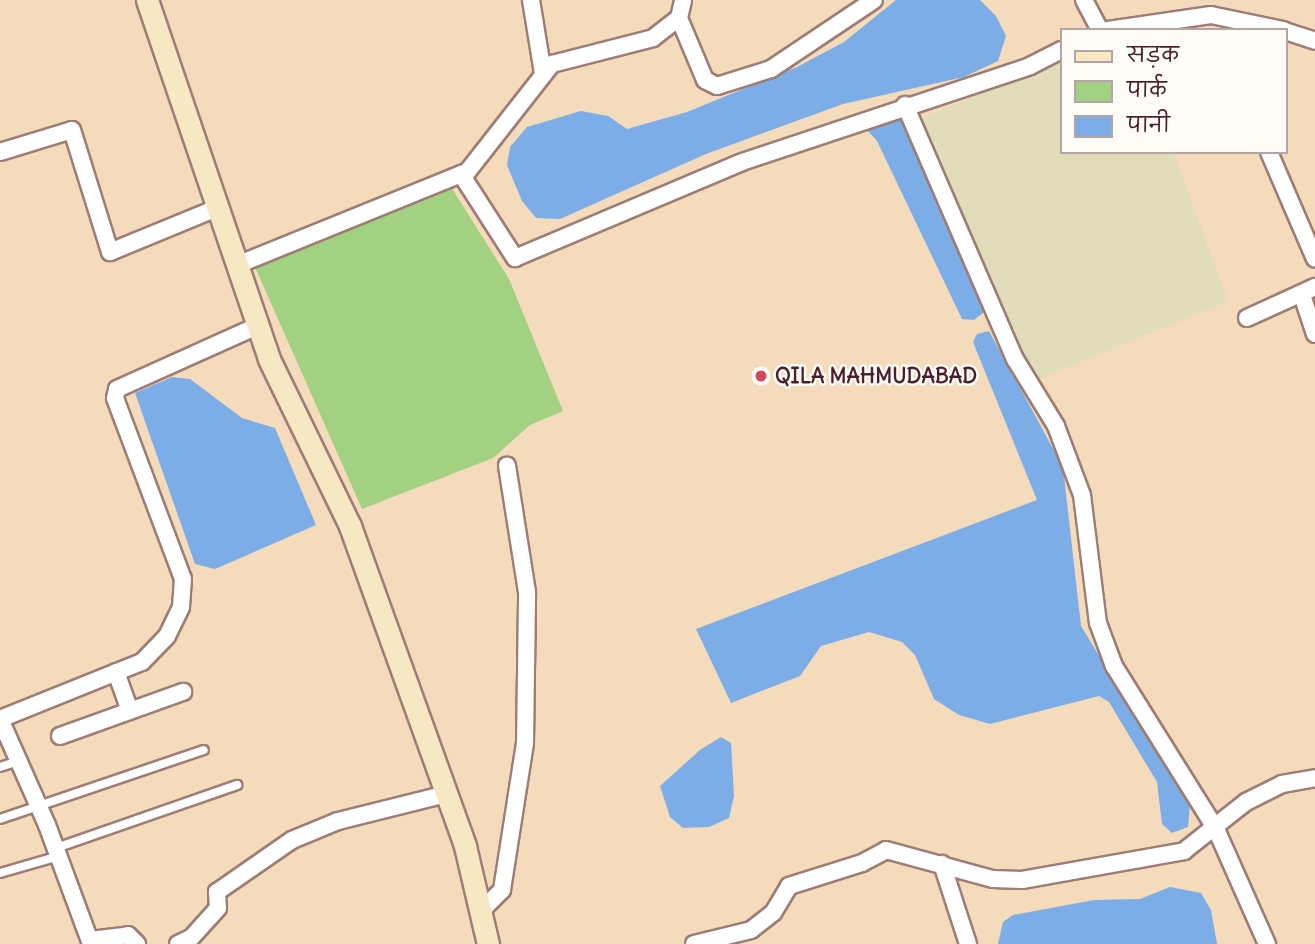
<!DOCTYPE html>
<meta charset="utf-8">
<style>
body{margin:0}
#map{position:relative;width:1315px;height:944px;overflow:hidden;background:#f3dbbc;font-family:Delius,"Playpen Sans Deva",sans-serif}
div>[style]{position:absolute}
.built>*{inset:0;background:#e1dcba}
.green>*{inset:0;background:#a2d281}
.water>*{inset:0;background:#7dade7}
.roads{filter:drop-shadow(2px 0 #9e7d74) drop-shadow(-2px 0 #9e7d74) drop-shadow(0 2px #9e7d74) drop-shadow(0 -2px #9e7d74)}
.lane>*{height:8px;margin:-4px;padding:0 4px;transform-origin:4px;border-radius:4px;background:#fff}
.street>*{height:16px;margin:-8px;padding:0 8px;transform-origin:8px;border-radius:8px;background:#fff}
.secondary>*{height:21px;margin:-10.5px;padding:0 10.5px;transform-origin:10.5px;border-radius:10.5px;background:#f7e8c3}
.dots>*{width:19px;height:19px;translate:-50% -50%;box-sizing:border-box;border:4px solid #fdfcf7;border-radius:50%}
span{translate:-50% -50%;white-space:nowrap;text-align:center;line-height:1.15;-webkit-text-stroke:5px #fdfcf7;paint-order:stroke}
.poi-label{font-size:21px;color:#4a1f2b;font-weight:700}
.left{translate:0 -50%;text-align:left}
.legend{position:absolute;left:1060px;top:28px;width:228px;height:126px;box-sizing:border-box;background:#fdfcf7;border:2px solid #b5a4a5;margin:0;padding:9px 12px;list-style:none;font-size:21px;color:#4a1f2b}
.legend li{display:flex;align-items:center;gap:14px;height:35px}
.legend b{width:35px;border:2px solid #b5a4a5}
</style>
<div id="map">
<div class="built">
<i style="clip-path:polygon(1061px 61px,1061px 152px,1173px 152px,1228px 301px,1039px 379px,1019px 350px,921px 118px)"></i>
</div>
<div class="green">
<i style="clip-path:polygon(451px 187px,509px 279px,563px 411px,530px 425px,493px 458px,362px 509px,255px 267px)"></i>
</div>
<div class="water">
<i style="clip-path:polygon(896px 0,980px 0,996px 16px,1006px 36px,998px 61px,964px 77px,843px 104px,706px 154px,560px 219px,536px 218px,522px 201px,507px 165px,510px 147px,527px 127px,581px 111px,608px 116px,627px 129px,687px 112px,797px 67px,844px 42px)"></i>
<i style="clip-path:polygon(891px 118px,902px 121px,984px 312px,974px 320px,962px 319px,877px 141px,867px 130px)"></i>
<i style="clip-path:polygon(989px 331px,1063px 467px,1081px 626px,1190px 805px,1188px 827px,1172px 833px,1162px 824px,1157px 782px,1109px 702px,1099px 696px,990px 724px,959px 715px,934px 699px,915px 655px,902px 642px,869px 632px,821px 646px,800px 676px,731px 703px,696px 629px,1037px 500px,973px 342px,977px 334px)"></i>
<i style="clip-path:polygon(172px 377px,190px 379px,242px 418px,275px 428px,316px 525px,215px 569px,195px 564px,135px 393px)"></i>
<i style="clip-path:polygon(721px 737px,731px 743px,734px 796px,729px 818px,709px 827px,683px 828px,670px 817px,660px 786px,700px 750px)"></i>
<i style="clip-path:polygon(1170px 887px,1201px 893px,1211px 910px,1217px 944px,998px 944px,1003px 922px,1013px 915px,1094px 900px,1140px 899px)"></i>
</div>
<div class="roads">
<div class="lane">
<i style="left:0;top:767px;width:19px;rotate:-18deg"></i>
<i style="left:0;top:819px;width:215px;rotate:-18.7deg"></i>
<i style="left:56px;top:848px;width:192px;rotate:-19.2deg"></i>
<i style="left:0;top:873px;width:61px;rotate:-16.1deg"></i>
</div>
<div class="street">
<i style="left:531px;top:0;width:74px;rotate:80.7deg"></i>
<i style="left:1084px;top:0;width:34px;rotate:62deg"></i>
<i style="left:679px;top:18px;width:67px;rotate:67.2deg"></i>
<i style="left:705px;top:80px;width:13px;rotate:27deg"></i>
<i style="left:717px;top:86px;width:57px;rotate:-17.5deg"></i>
<i style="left:771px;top:69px;width:124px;rotate:-33.8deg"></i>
<i style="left:1108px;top:30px;width:104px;rotate:-8.3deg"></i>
<i style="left:1211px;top:15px;width:74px;rotate:11.8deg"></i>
<i style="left:1285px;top:31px;width:32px;rotate:18deg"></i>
<i style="left:905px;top:105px;width:277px;rotate:66.6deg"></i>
<i style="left:1015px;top:359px;width:79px;rotate:58.5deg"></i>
<i style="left:1056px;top:426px;width:74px;rotate:69.4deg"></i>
<i style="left:1082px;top:495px;width:129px;rotate:82.9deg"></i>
<i style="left:1098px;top:623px;width:46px;rotate:69.6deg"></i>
<i style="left:1114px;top:666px;width:192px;rotate:58deg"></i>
<i style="left:1216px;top:829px;width:126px;rotate:66.1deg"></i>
<i style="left:0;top:152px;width:75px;rotate:-17deg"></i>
<i style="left:72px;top:130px;width:128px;rotate:72.7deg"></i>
<i style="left:110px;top:252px;width:116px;rotate:-22.4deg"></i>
<i style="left:1269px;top:152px;width:116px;rotate:66.7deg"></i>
<i style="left:461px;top:174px;width:100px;rotate:57.3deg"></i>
<i style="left:515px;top:258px;width:246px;rotate:-22.9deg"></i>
<i style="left:742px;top:162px;width:304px;rotate:-18.4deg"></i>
<i style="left:1030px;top:66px;width:35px;rotate:-27deg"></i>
<i style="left:237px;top:265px;width:249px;rotate:-22.1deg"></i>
<i style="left:468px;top:171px;width:136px;rotate:-51.9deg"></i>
<i style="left:552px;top:64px;width:104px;rotate:-14.4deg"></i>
<i style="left:653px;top:38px;width:33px;rotate:-38deg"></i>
<i style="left:679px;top:18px;width:18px;rotate:-77deg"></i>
<i style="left:1302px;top:295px;width:41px;rotate:71.6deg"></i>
<i style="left:1247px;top:318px;width:75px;rotate:-24.5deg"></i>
<i style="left:116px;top:672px;width:41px;rotate:70.3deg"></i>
<i style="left:60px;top:736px;width:131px;rotate:-19.7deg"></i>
<i style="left:942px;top:864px;width:84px;rotate:72deg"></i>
<i style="left:480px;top:912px;width:31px;rotate:-45deg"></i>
<i style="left:502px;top:890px;width:149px;rotate:-81.1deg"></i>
<i style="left:525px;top:743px;width:151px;rotate:-89.2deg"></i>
<i style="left:527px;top:592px;width:128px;rotate:-99deg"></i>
<i style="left:90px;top:940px;width:38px;rotate:-7deg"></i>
<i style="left:128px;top:935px;width:13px;rotate:45deg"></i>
<i style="left:91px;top:944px;width:127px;rotate:-110.3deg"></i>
<i style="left:47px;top:825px;width:116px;rotate:-113.9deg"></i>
<i style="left:0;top:719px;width:153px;rotate:-21.9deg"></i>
<i style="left:142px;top:662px;width:36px;rotate:-46deg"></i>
<i style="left:167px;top:636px;width:32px;rotate:-64deg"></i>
<i style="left:181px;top:607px;width:28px;rotate:-86deg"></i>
<i style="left:183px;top:579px;width:193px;rotate:-110.6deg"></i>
<i style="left:115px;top:398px;width:9px;rotate:-77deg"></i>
<i style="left:117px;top:389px;width:154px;rotate:-24.2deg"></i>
<i style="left:178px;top:944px;width:14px;rotate:-25deg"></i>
<i style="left:191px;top:938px;width:40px;rotate:-48deg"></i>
<i style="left:218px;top:908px;width:16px;rotate:-94deg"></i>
<i style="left:217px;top:892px;width:91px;rotate:-34.7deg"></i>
<i style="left:292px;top:840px;width:50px;rotate:-22.4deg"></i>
<i style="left:338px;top:821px;width:111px;rotate:-14deg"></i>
<i style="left:694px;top:944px;width:59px;rotate:-13.8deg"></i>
<i style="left:751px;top:930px;width:28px;rotate:-38deg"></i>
<i style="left:773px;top:913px;width:31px;rotate:-59deg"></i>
<i style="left:789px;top:886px;width:77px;rotate:-17.5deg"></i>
<i style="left:862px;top:863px;width:27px;rotate:-28deg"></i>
<i style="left:886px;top:850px;width:111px;rotate:15.2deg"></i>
<i style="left:993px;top:879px;width:29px;rotate:2deg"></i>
<i style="left:1022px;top:880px;width:165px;rotate:-10.1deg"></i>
<i style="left:1184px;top:851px;width:79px;rotate:-38.3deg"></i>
<i style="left:1246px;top:802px;width:40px;rotate:-26.6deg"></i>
<i style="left:1282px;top:784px;width:34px;rotate:-10deg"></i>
</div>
<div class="secondary">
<i style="left:147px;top:0;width:379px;rotate:71.2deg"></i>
<i style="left:269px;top:359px;width:186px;rotate:64.1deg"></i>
<i style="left:350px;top:526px;width:340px;rotate:70.2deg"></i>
<i style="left:465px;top:846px;width:101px;rotate:76.8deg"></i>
</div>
</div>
<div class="dots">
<i style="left:761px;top:376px;background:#d1495b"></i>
</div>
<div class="poi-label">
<span class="left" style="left:775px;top:376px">QILA MAHMUDABAD</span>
</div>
<ul class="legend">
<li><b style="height:9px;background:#f7e8c3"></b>सड़क</li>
<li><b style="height:19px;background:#a2d281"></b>पार्क</li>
<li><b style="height:19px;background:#7dade7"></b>पानी</li>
</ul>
</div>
